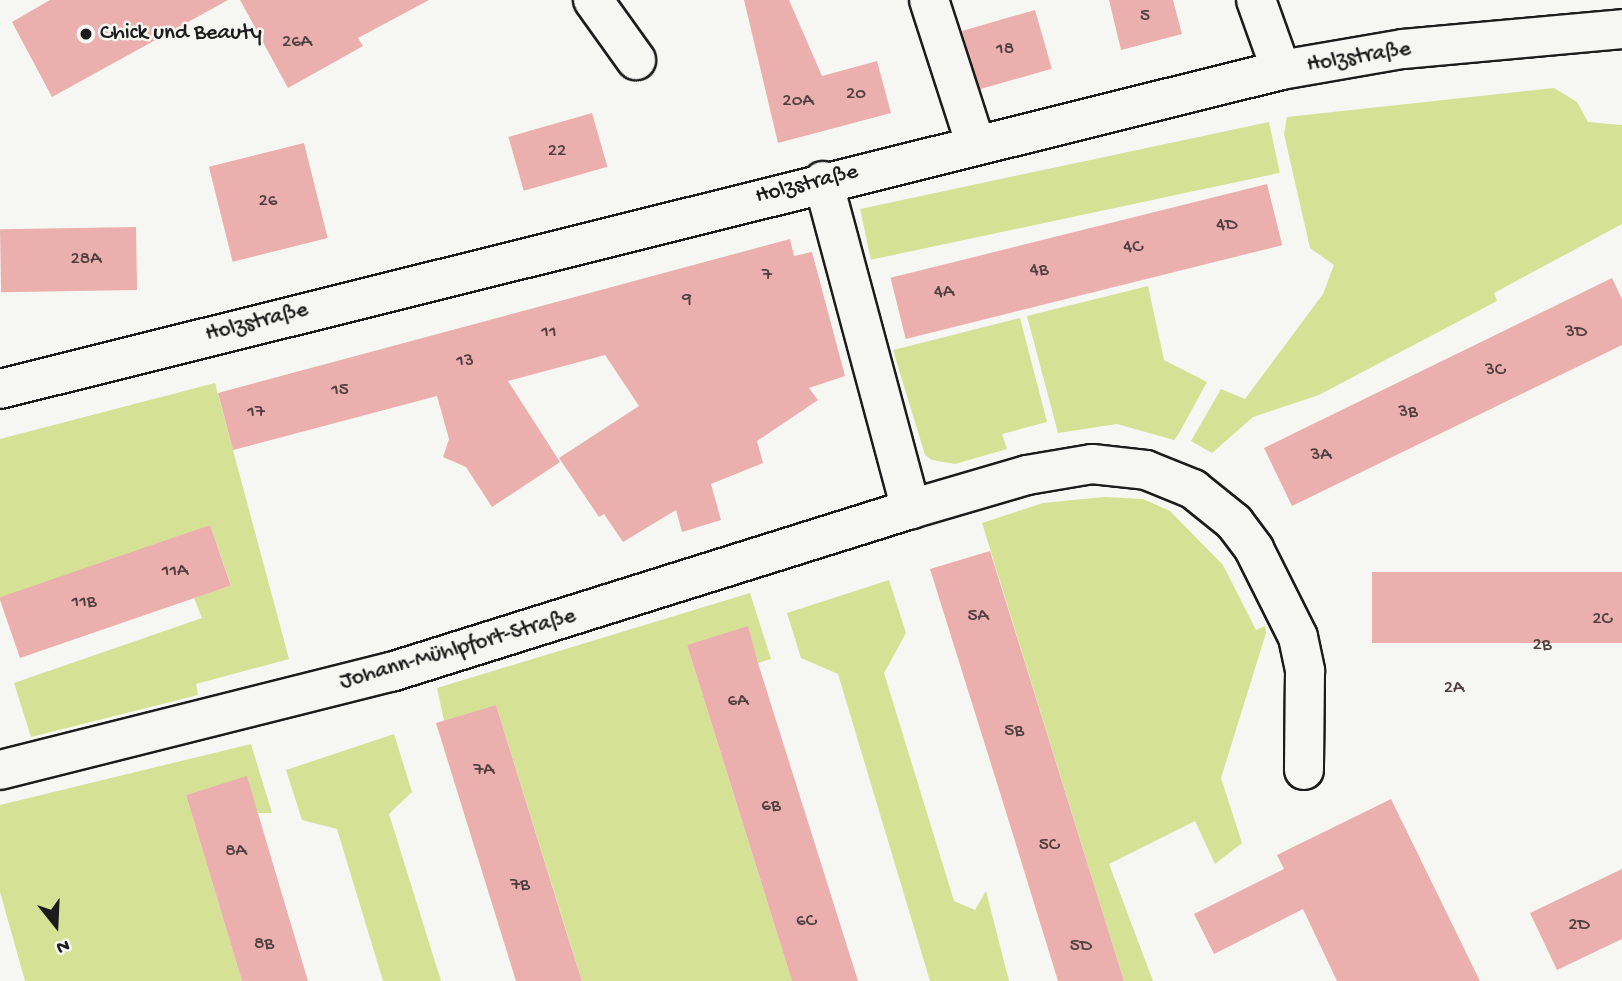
<!DOCTYPE html>
<meta charset="utf-8">
<style>
body{margin:0}
#map{position:relative;width:1622px;height:981px;overflow:hidden;background:#f6f6f2;font-family:"Gochi Hand",sans-serif}
div>[style]{position:absolute}
.green>*{inset:0;background:#d5e296;transform-origin:0 0}
.building>*{inset:0;background:#ebb0ad;transform-origin:0 0}
.roads{filter:drop-shadow(2px 0 #1c1c1c) drop-shadow(-2px 0 #1c1c1c) drop-shadow(0 2px #1c1c1c) drop-shadow(0 -2px #1c1c1c)}
.minor>*{height:38px;margin:-19px;padding:0 19px;transform-origin:19px;border-radius:19px;background:#f6f6f2}
.dots>*{width:19px;height:19px;translate:-50% -50%;box-sizing:border-box;border:4px solid #f6f6f2;border-radius:50%}
span{translate:-50% -50%;white-space:nowrap;text-align:center;line-height:1.15;-webkit-text-stroke:5px #f6f6f2;paint-order:stroke}
.number-label{font-size:19px;color:#504140}
.number-label span{-webkit-text-stroke-width:0}
.poi-label{font-size:23px;color:#1c1c1c}
.left{translate:0 -50%;text-align:left}
.street-label{font-size:23px;color:#1c1c1c}
.north{position:absolute;left:21px;top:890px;width:70px;height:70px;-webkit-text-stroke:5px #f6f6f2;paint-order:stroke;rotate:162deg;font-size:19px;font-weight:700;line-height:28px;text-align:center;color:#1c1c1c}
.north::after{content:'';display:block;margin:auto;width:24px;height:32px;background:#1c1c1c;clip-path:polygon(50% 0,100% 100%,50% 72%,0 100%)}
</style>
<div id="map">
<div class="green">
<i style="clip-path:polygon(1554px 88px,1577px 102px,1588px 122px,1622px 125px,1622px 224px,1494px 293px,1497px 301px,1319px 395px,1253px 417px,1212px 453px,1191px 441px,1221px 389px,1245px 399px,1323px 294px,1334px 265px,1310px 248px,1284px 134px,1287px 117px)"></i>
<i style="left:1269px;top:122px;width:52px;height:418px;rotate:78deg"></i>
<i style="clip-path:polygon(1148px 286px,1164px 360px,1207px 382px,1178px 435px,1174px 440px,1117px 424px,1058px 433px,1027px 316px)"></i>
<i style="clip-path:polygon(1020px 318px,1047px 422px,1002px 434px,1007px 449px,955px 464px,932px 460px,925px 455px,893px 350px)"></i>
<i style="clip-path:polygon(215px 383px,289px 659px,196px 684px,198px 695px,31px 737px,14px 683px,202px 618px,194px 598px,231px 585px,210px 525px,0 600px,0 439px)"></i>
<i style="clip-path:polygon(1104px 497px,1143px 499px,1170px 511px,1223px 565px,1256px 630px,1265px 626px,1266px 633px,1221px 778px,1242px 843px,1215px 864px,1195px 821px,1109px 864px,1153px 981px,1124px 981px,982px 523px,1043px 503px)"></i>
<i style="clip-path:polygon(889px 580px,906px 633px,884px 673px,954px 901px,975px 910px,986px 891px,1009px 981px,930px 981px,838px 674px,801px 658px,787px 613px)"></i>
<i style="clip-path:polygon(750px 593px,771px 659px,758px 663px,747px 627px,687px 645px,792px 981px,582px 981px,496px 705px,444px 721px,437px 688px)"></i>
<i style="clip-path:polygon(394px 734px,412px 792px,389px 814px,441px 981px,383px 981px,337px 829px,302px 820px,286px 770px)"></i>
<i style="clip-path:polygon(251px 744px,272px 813px,258px 813px,246px 777px,186px 795px,242px 981px,25px 981px,0 892px,0 805px)"></i>
</div>
<div class="building">
<i style="clip-path:polygon(50px 0,228px 0,52px 97px,12px 22px)"></i>
<i style="clip-path:polygon(240px 0,429px 0,358px 38px,363px 46px,288px 88px)"></i>
<i style="clip-path:polygon(744px 0,789px 0,822px 76px,877px 61px,891px 113px,778px 143px)"></i>
<i style="clip-path:polygon(1109px 0,1173px 0,1182px 34px,1121px 50px)"></i>
<i style="left:1035px;top:10px;width:61px;height:76px;rotate:74deg"></i>
<i style="left:592px;top:113px;width:56px;height:87px;rotate:74deg"></i>
<i style="left:304px;top:143px;width:98px;height:98px;rotate:76deg"></i>
<i style="left:1267px;top:184px;width:63px;height:388px;rotate:76deg"></i>
<i style="left:136px;top:227px;width:63px;height:136px;rotate:89deg"></i>
<i style="clip-path:polygon(790px 239px,794px 256px,812px 252px,845px 376px,809px 388px,818px 400px,757px 441px,763px 463px,711px 484px,721px 520px,682px 532px,676px 510px,623px 542px,604px 514px,599px 517px,559px 458px,639px 406px,605px 355px,508px 381px,560px 462px,492px 507px,466px 467px,443px 457px,449px 439px,437px 396px,233px 450px,218px 393px)"></i>
<i style="clip-path:polygon(1612px 278px,1622px 299px,1622px 345px,1292px 506px,1264px 448px)"></i>
<i style="left:210px;top:525px;width:64px;height:223px;rotate:71deg"></i>
<i style="clip-path:polygon(990px 551px,1026px 666px,1124px 981px,1058px 981px,1002px 799px,930px 569px)"></i>
<i style="left:1622px;top:572px;width:71px;height:250px;rotate:90deg"></i>
<i style="clip-path:polygon(748px 626px,758px 663px,858px 981px,792px 981px,723px 760px,687px 645px)"></i>
<i style="clip-path:polygon(496px 705px,567px 934px,582px 981px,516px 981px,436px 723px)"></i>
<i style="clip-path:polygon(247px 776px,281px 891px,308px 981px,242px 981px,186px 795px)"></i>
<i style="clip-path:polygon(1391px 799px,1480px 981px,1337px 981px,1303px 909px,1214px 954px,1194px 914px,1284px 869px,1277px 855px)"></i>
<i style="clip-path:polygon(1622px 869px,1622px 939px,1557px 970px,1530px 913px)"></i>
</div>
<div class="roads">
<div class="minor">
<i style="left:593px;top:0;width:74px;rotate:54.4deg"></i>
<i style="left:929px;top:0;width:149px;rotate:72.1deg"></i>
<i style="left:1256px;top:0;width:74px;rotate:70.3deg"></i>
<i style="left:823px;top:181px;width:340px;rotate:75deg"></i>
<i style="left:0;top:389px;width:1320px;rotate:-13.98deg"></i>
<i style="left:1281px;top:70px;width:124px;rotate:-9.8deg"></i>
<i style="left:1403px;top:49px;width:220px;rotate:-5.2deg"></i>
<i style="left:0;top:770px;width:403px;rotate:-14.1deg"></i>
<i style="left:391px;top:672px;width:545px;rotate:-17.4deg"></i>
<i style="left:911px;top:509px;width:121px;rotate:-16.3deg"></i>
<i style="left:1027px;top:475px;width:66px;rotate:-9.6deg"></i>
<i style="left:1092px;top:464px;width:54px;rotate:6.3deg"></i>
<i style="left:1146px;top:470px;width:51px;rotate:22deg"></i>
<i style="left:1193px;top:489px;width:53px;rotate:38.8deg"></i>
<i style="left:1234px;top:522px;width:34px;rotate:53deg"></i>
<i style="left:1254px;top:549px;width:98px;rotate:63.4deg"></i>
<i style="left:1298px;top:637px;width:35px;rotate:78deg"></i>
<i style="left:1305px;top:671px;width:99px;rotate:90.6deg"></i>
</div>
</div>
<div class="dots">
<i style="left:86px;top:34px;background:#1c1c1c"></i>
</div>
<div class="number-label">
<span style="left:1145px;top:17px">5</span>
<span style="left:297px;top:43px">26A</span>
<span style="left:1005px;top:50px">18</span>
<span style="left:856px;top:95px">20</span>
<span style="left:798px;top:102px">20A</span>
<span style="left:557px;top:152px">22</span>
<span style="left:268px;top:202px">26</span>
<span style="left:1227px;top:226px">4D</span>
<span style="left:1133px;top:248px">4C</span>
<span style="left:86px;top:260px">28A</span>
<span style="left:1039px;top:271px">4B</span>
<span style="left:767px;top:276px">7</span>
<span style="left:944px;top:293px">4A</span>
<span style="left:687px;top:300px">9</span>
<span style="left:549px;top:333px">11</span>
<span style="left:1576px;top:333px">3D</span>
<span style="left:465px;top:362px">13</span>
<span style="left:1495px;top:371px">3C</span>
<span style="left:340px;top:391px">15</span>
<span style="left:256px;top:413px">17</span>
<span style="left:1408px;top:413px">3B</span>
<span style="left:1321px;top:456px">3A</span>
<span style="left:175px;top:572px">11A</span>
<span style="left:84px;top:603px">11B</span>
<span style="left:978px;top:617px">5A</span>
<span style="left:1602px;top:620px">2C</span>
<span style="left:1542px;top:646px">2B</span>
<span style="left:1454px;top:689px">2A</span>
<span style="left:738px;top:702px">6A</span>
<span style="left:1014px;top:732px">5B</span>
<span style="left:484px;top:771px">7A</span>
<span style="left:771px;top:807px">6B</span>
<span style="left:1049px;top:846px">5C</span>
<span style="left:236px;top:852px">8A</span>
<span style="left:520px;top:886px">7B</span>
<span style="left:806px;top:922px">6C</span>
<span style="left:1579px;top:926px">2D</span>
<span style="left:264px;top:945px">8B</span>
<span style="left:1081px;top:947px">5D</span>
</div>
<div class="poi-label">
<span class="left" style="left:100px;top:34px">Chick und Beauty</span>
</div>
<div class="street-label">
<span style="left:1359px;top:58px;rotate:-9deg">Holzstraße</span>
<span style="left:807px;top:185px;rotate:-14deg">Holzstraße</span>
<span style="left:257px;top:323px;rotate:-14deg">Holzstraße</span>
<span style="left:458px;top:650px;rotate:-16deg">Johann-Mühlpfort-Straße</span>
</div>
<div class="north">N</div>
</div>
